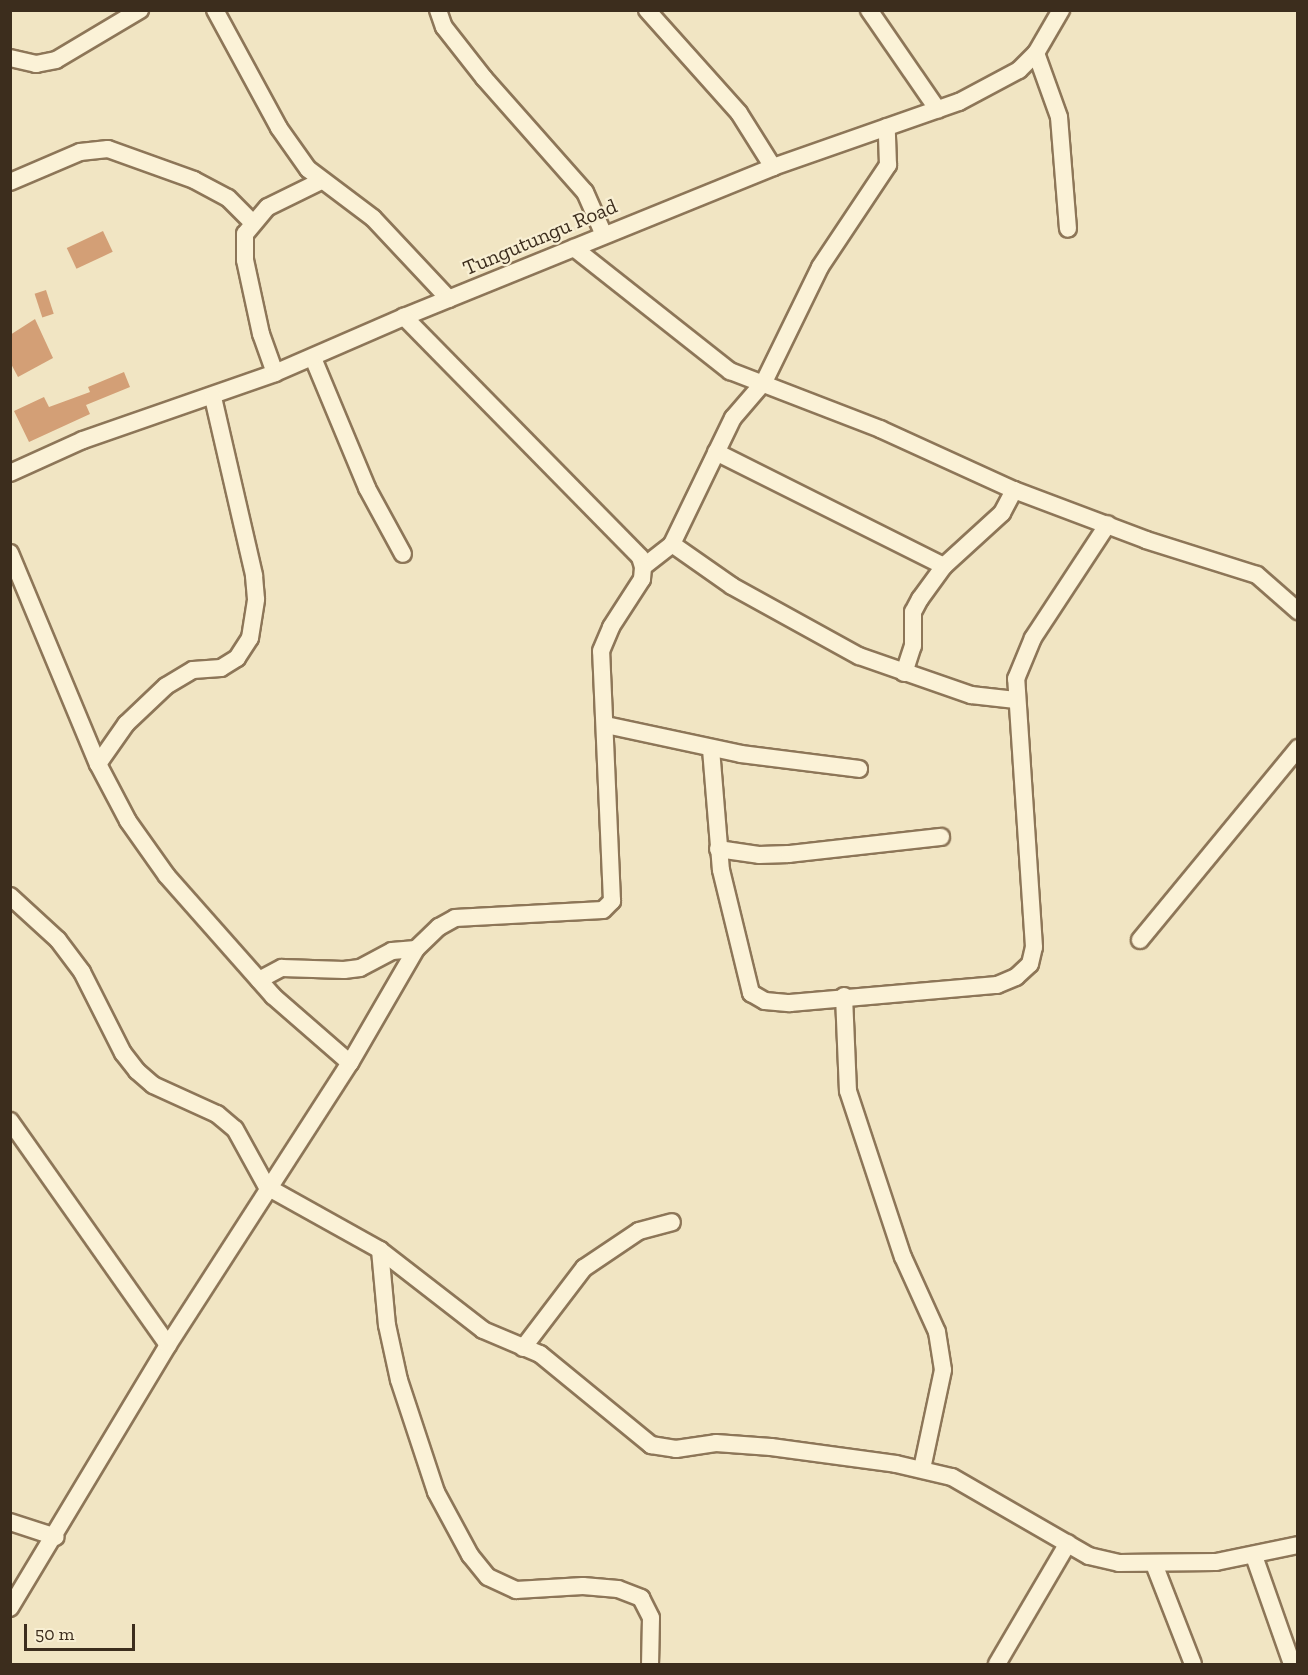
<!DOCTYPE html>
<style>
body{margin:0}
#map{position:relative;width:1308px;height:1675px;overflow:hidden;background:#f1e5c3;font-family:"Zilla Slab",serif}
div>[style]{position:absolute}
.building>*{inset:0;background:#d39f76;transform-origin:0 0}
.roads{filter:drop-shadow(2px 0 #8d7658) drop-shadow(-2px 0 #8d7658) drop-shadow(0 2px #8d7658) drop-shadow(0 -2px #8d7658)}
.minor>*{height:16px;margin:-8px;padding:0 8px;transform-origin:8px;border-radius:8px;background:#fbf2d7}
span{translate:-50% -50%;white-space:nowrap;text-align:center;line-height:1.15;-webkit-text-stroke:4.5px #f8efd3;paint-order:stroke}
.street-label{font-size:21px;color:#3c2d1d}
.frame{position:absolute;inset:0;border:12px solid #3c2d1d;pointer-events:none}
.scale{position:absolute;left:24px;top:1624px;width:111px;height:27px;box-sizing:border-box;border:3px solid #3c2d1d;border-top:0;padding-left:8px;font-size:18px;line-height:21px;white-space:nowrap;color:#3c2d1d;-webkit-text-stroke:4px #f8efd3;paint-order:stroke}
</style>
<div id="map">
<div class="building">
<i style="left:103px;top:231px;width:23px;height:40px;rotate:65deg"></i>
<i style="left:46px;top:290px;width:25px;height:12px;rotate:72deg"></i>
<i style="clip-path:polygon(35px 319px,53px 358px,18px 377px,10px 362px,10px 335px)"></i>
<i style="clip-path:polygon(124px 372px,130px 387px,86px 405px,90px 414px,29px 442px,14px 411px,44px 397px,49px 407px,90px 392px,88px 387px)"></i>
</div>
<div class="roads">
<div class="minor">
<i style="left:215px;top:10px;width:134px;rotate:61.5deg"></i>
<i style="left:279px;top:128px;width:50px;rotate:54.7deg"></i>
<i style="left:308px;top:169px;width:81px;rotate:37deg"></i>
<i style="left:373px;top:218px;width:111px;rotate:46.8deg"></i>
<i style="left:438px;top:10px;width:18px;rotate:71deg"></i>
<i style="left:444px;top:27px;width:65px;rotate:51.9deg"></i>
<i style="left:484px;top:78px;width:152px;rotate:48.5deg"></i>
<i style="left:585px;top:192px;width:47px;rotate:66.2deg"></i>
<i style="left:647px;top:10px;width:138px;rotate:48.2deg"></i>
<i style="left:739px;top:113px;width:64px;rotate:57.8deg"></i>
<i style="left:869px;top:10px;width:121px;rotate:55.4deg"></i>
<i style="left:1036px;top:53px;width:68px;rotate:70.2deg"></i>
<i style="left:1059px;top:117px;width:112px;rotate:85.4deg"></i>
<i style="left:10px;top:58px;width:27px;rotate:13deg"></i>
<i style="left:36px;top:64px;width:20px;rotate:-11deg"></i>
<i style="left:56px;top:60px;width:98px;rotate:-30.8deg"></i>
<i style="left:10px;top:182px;width:76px;rotate:-23.2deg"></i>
<i style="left:80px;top:152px;width:28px;rotate:-6deg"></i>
<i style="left:108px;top:149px;width:91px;rotate:19.8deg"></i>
<i style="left:194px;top:180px;width:38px;rotate:28deg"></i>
<i style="left:228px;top:198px;width:34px;rotate:45deg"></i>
<i style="left:574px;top:248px;width:199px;rotate:38.3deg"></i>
<i style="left:730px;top:371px;width:161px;rotate:21.1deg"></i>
<i style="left:880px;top:429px;width:147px;rotate:24.5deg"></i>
<i style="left:1014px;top:490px;width:141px;rotate:20.7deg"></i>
<i style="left:1146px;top:540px;width:116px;rotate:17.5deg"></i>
<i style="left:1257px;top:575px;width:55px;rotate:41.3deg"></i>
<i style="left:313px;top:358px;width:141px;rotate:67.4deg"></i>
<i style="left:367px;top:488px;width:75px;rotate:61.4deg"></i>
<i style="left:275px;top:373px;width:41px;rotate:-109.7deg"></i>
<i style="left:261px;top:334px;width:76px;rotate:-102.2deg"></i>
<i style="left:245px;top:260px;width:26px;rotate:-90deg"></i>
<i style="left:245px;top:234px;width:35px;rotate:-50deg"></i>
<i style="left:268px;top:207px;width:59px;rotate:-26.1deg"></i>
<i style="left:716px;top:452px;width:255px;rotate:26.6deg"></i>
<i style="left:10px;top:473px;width:80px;rotate:-24.3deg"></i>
<i style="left:83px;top:440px;width:203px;rotate:-19.2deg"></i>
<i style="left:275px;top:373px;width:141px;rotate:-23.5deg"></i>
<i style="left:404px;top:317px;width:398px;rotate:-22.1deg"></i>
<i style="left:773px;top:167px;width:197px;rotate:-19.3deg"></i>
<i style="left:959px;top:102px;width:68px;rotate:-28.1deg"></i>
<i style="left:1019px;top:70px;width:24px;rotate:-45deg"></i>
<i style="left:1036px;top:53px;width:50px;rotate:-59.8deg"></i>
<i style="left:672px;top:544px;width:73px;rotate:35deg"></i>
<i style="left:732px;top:586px;width:145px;rotate:28.9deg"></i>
<i style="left:859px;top:656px;width:119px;rotate:19.2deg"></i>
<i style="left:971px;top:695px;width:45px;rotate:6.3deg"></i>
<i style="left:10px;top:553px;width:229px;rotate:67.4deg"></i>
<i style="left:98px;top:764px;width:64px;rotate:62.2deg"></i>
<i style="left:128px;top:821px;width:67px;rotate:54.7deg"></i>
<i style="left:167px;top:876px;width:160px;rotate:48.5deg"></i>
<i style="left:273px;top:996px;width:102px;rotate:41deg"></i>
<i style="left:643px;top:567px;width:37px;rotate:-38deg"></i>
<i style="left:672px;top:544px;width:140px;rotate:-64.2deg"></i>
<i style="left:733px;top:418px;width:48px;rotate:-49.3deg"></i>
<i style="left:764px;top:382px;width:128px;rotate:-64deg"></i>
<i style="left:820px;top:267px;width:123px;rotate:-56.3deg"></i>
<i style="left:888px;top:165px;width:38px;rotate:-92deg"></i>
<i style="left:904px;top:673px;width:28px;rotate:-72deg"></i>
<i style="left:913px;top:646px;width:34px;rotate:-90deg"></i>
<i style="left:913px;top:612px;width:15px;rotate:-62deg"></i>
<i style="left:920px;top:599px;width:41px;rotate:-54deg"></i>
<i style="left:944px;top:566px;width:79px;rotate:-42.4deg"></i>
<i style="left:1002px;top:513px;width:26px;rotate:-62deg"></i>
<i style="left:606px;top:725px;width:138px;rotate:12.1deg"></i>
<i style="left:741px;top:754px;width:119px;rotate:7.2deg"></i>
<i style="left:711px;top:749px;width:121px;rotate:85.3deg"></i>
<i style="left:721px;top:870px;width:127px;rotate:76.3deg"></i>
<i style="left:751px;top:993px;width:16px;rotate:30deg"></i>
<i style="left:765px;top:1001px;width:25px;rotate:5deg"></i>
<i style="left:790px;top:1003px;width:208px;rotate:-5deg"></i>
<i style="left:997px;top:985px;width:21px;rotate:-23deg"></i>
<i style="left:1016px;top:977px;width:19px;rotate:-43deg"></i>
<i style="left:1030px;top:964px;width:17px;rotate:-77deg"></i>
<i style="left:1034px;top:947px;width:269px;rotate:-93.8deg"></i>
<i style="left:1016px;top:679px;width:44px;rotate:-67.5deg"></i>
<i style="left:1033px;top:638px;width:136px;rotate:-56.7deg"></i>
<i style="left:98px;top:764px;width:49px;rotate:-55deg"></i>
<i style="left:126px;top:724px;width:55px;rotate:-43.5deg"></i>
<i style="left:166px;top:686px;width:31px;rotate:-31deg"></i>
<i style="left:193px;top:670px;width:28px;rotate:-4deg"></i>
<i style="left:221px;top:668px;width:19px;rotate:-32deg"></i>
<i style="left:237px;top:658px;width:24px;rotate:-57deg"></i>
<i style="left:250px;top:638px;width:39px;rotate:-81deg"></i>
<i style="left:256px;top:599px;width:24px;rotate:-95deg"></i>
<i style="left:254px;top:575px;width:183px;rotate:-103deg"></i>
<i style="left:718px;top:849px;width:41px;rotate:8.3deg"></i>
<i style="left:759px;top:855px;width:30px;rotate:-2deg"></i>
<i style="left:789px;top:854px;width:153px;rotate:-6.4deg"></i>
<i style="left:10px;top:896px;width:65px;rotate:42.5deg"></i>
<i style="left:58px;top:940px;width:40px;rotate:53deg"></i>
<i style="left:82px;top:972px;width:91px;rotate:63.2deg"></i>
<i style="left:123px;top:1053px;width:23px;rotate:52deg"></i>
<i style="left:137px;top:1071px;width:21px;rotate:41deg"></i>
<i style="left:153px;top:1085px;width:70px;rotate:24.4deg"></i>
<i style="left:217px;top:1114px;width:23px;rotate:40deg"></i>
<i style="left:235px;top:1129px;width:66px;rotate:61.1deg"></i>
<i style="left:267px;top:1187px;width:129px;rotate:29.1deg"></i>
<i style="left:380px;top:1250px;width:130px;rotate:37.8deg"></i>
<i style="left:483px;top:1330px;width:62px;rotate:22.8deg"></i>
<i style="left:540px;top:1354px;width:144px;rotate:39.3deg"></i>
<i style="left:651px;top:1445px;width:25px;rotate:9deg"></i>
<i style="left:676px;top:1449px;width:40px;rotate:-8.5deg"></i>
<i style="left:716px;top:1443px;width:55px;rotate:4.2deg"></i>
<i style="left:771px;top:1447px;width:126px;rotate:7.7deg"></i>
<i style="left:896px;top:1464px;width:57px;rotate:13.1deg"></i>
<i style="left:952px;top:1477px;width:158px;rotate:30deg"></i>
<i style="left:1089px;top:1556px;width:31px;rotate:13deg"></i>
<i style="left:1119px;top:1563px;width:97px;rotate:-0.6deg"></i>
<i style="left:1216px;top:1562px;width:84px;rotate:-11.7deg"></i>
<i style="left:1140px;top:940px;width:249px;rotate:-50.5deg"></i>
<i style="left:259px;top:980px;width:26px;rotate:-28deg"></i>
<i style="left:282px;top:968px;width:62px;rotate:1.8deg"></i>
<i style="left:344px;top:970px;width:16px;rotate:-7deg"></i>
<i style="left:360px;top:968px;width:36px;rotate:-28deg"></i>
<i style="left:392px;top:951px;width:24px;rotate:-5deg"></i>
<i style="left:844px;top:996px;width:95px;rotate:87.6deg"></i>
<i style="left:848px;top:1091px;width:175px;rotate:71.7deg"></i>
<i style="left:903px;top:1257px;width:82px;rotate:65.6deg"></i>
<i style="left:937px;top:1332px;width:38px;rotate:81deg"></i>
<i style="left:943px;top:1370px;width:101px;rotate:102deg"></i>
<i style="left:10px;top:1121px;width:274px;rotate:54.8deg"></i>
<i style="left:380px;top:1250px;width:75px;rotate:84.7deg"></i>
<i style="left:387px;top:1325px;width:56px;rotate:77.7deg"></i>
<i style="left:399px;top:1380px;width:118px;rotate:71.7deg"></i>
<i style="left:436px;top:1492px;width:72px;rotate:61.6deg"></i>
<i style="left:470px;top:1555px;width:28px;rotate:51deg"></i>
<i style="left:488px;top:1577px;width:31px;rotate:25deg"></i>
<i style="left:516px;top:1590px;width:67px;rotate:-3.4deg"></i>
<i style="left:583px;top:1586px;width:35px;rotate:5deg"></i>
<i style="left:618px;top:1589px;width:25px;rotate:21deg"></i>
<i style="left:641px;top:1598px;width:22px;rotate:63deg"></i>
<i style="left:651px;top:1618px;width:46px;rotate:91.2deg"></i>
<i style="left:523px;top:1348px;width:101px;rotate:-52.7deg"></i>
<i style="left:584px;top:1268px;width:66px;rotate:-33.9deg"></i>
<i style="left:639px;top:1231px;width:34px;rotate:-15deg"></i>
<i style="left:10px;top:1522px;width:48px;rotate:18.1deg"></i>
<i style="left:1254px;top:1556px;width:114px;rotate:70.6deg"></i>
<i style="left:1154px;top:1564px;width:107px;rotate:68.7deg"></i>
<i style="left:10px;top:1608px;width:307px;rotate:-59deg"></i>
<i style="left:168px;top:1345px;width:336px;rotate:-57.2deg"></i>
<i style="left:350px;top:1063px;width:132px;rotate:-59.9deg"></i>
<i style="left:416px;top:949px;width:32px;rotate:-44deg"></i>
<i style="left:439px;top:927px;width:18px;rotate:-29deg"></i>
<i style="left:455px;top:918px;width:148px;rotate:-3.1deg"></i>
<i style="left:603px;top:910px;width:13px;rotate:-45deg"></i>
<i style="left:612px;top:901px;width:250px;rotate:-92.5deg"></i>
<i style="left:601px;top:651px;width:26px;rotate:-67deg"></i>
<i style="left:611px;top:627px;width:57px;rotate:-57.1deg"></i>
<i style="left:642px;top:579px;width:12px;rotate:-85deg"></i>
<i style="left:643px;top:567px;width:10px;rotate:-107deg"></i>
<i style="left:640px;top:557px;width:337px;rotate:-134.5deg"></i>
<i style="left:997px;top:1664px;width:140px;rotate:-59.6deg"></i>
</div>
</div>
<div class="street-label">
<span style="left:540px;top:237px;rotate:-23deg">Tungutungu Road</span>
</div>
<div class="frame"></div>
<div class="scale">50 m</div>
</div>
